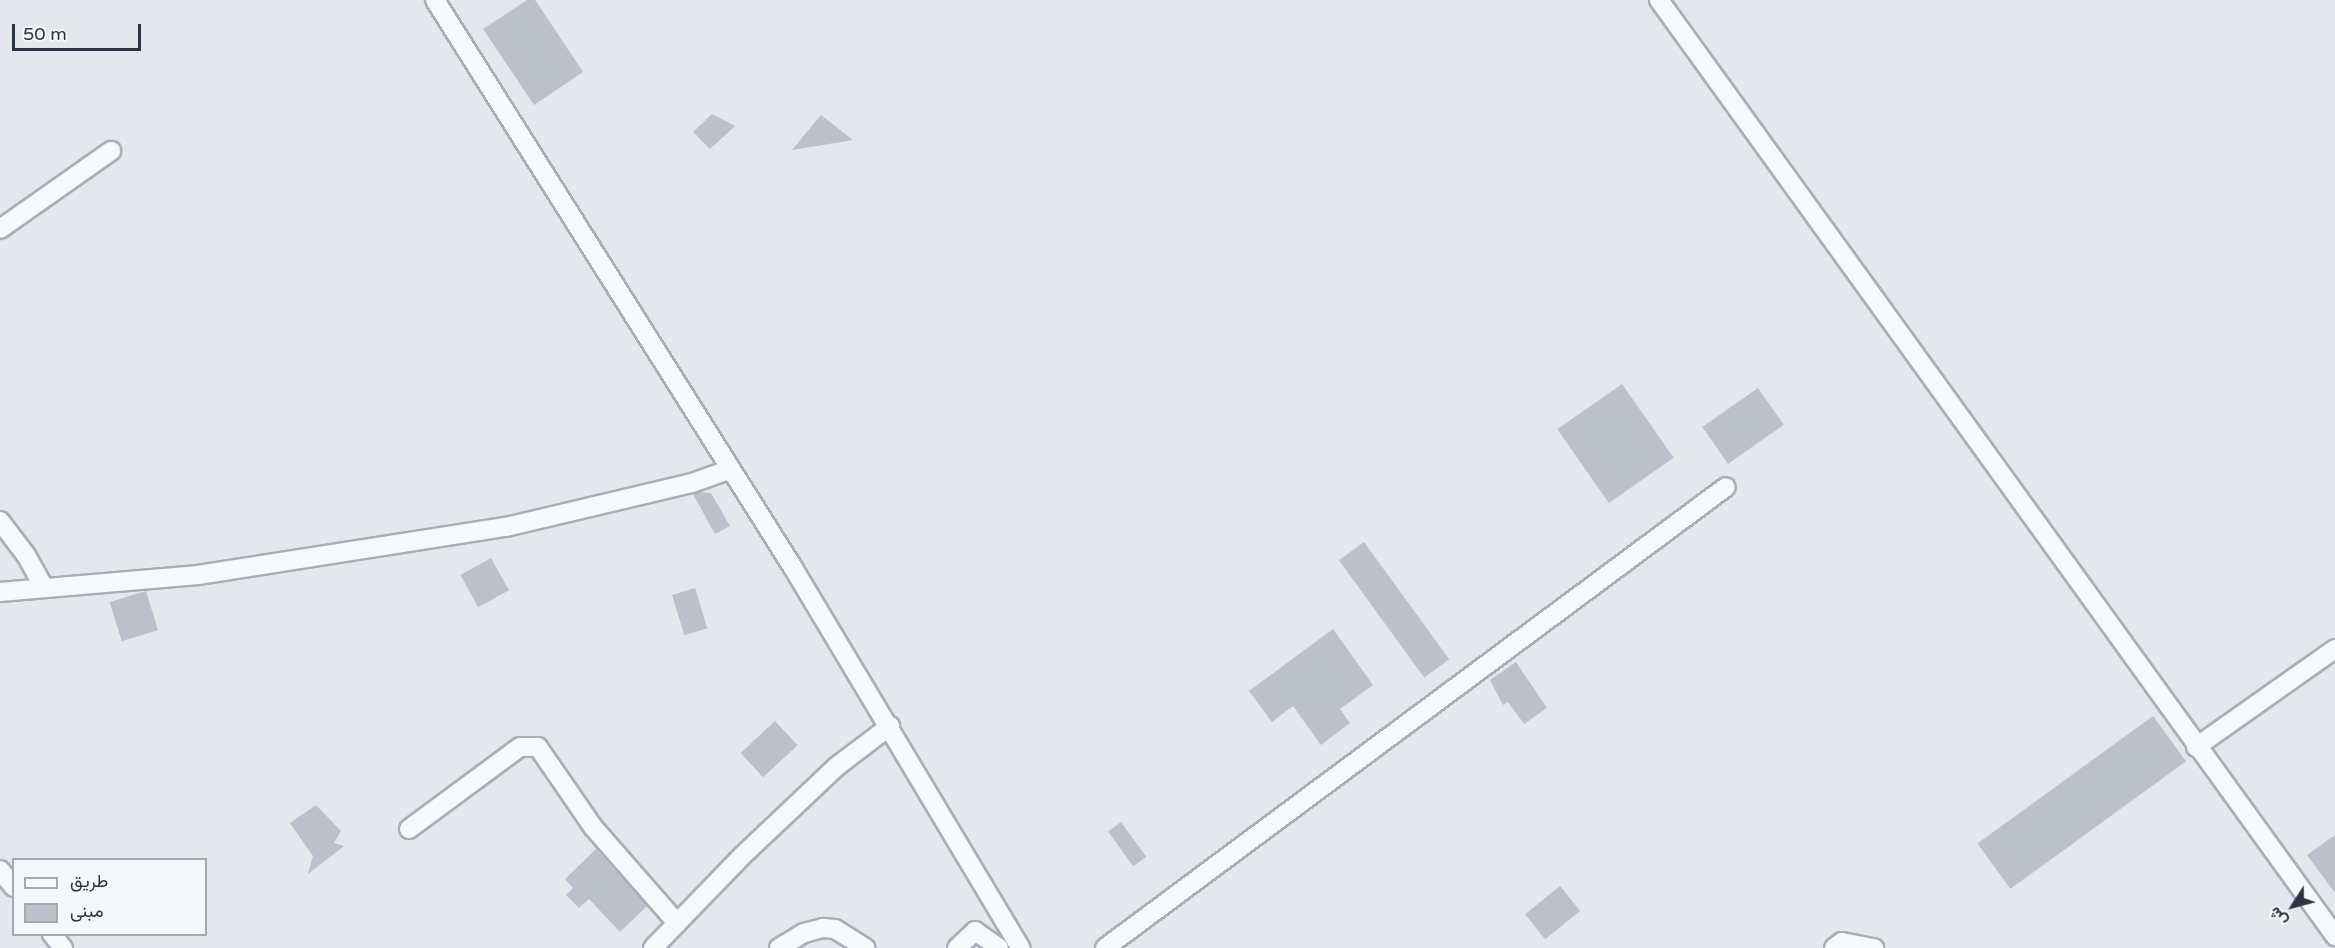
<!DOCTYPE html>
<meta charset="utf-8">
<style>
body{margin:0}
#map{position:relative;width:2335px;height:948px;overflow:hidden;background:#e4e7ec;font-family:"Varela Round",Vazirmatn,sans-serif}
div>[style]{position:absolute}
.building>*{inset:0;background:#bbc0ca;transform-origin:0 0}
.roads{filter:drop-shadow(2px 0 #a9aeb7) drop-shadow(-2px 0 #a9aeb7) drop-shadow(0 2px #a9aeb7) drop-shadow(0 -2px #a9aeb7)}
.minor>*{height:18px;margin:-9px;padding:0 9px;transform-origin:9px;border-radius:9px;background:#f7f8fa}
span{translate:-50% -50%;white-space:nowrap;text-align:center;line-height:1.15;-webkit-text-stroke:4.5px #f4f6f9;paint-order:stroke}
.legend{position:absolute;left:12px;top:858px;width:195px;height:78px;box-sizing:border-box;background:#f4f6f9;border:2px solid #a4a8b1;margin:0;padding:8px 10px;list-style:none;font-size:18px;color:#2b3445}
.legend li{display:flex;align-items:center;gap:12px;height:30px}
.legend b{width:30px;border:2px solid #a4a8b1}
.north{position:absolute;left:2263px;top:876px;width:60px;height:60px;-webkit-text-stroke:4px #f4f6f9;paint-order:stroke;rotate:234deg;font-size:16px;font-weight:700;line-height:24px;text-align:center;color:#2b3445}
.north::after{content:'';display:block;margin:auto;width:21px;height:27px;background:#2b3445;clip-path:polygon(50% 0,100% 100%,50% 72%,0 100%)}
.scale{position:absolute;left:12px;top:24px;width:129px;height:27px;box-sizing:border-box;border:3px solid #2b3445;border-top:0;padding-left:8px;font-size:18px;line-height:21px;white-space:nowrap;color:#2b3445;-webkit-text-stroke:4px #f4f6f9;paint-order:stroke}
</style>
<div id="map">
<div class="building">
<i style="clip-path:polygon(527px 0,535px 0,583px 72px,534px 105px,483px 29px)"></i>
<i style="clip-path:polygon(712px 114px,735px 126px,710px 149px,693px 132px)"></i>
<i style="clip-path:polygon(821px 115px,853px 140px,792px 150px)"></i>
<i style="left:1622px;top:384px;width:90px;height:79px;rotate:55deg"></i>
<i style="left:1758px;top:388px;width:45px;height:68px;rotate:55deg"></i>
<i style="clip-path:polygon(700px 492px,711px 493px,730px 526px,715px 534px,693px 494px)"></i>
<i style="left:1364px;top:542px;width:145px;height:31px;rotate:54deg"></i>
<i style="left:491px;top:558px;width:37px;height:35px;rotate:61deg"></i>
<i style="left:695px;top:588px;width:42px;height:24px;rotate:73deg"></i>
<i style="left:146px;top:591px;width:41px;height:38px;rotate:73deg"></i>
<i style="clip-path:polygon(1333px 629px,1373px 685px,1340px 709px,1350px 723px,1321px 745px,1293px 706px,1272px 722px,1249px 691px)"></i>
<i style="clip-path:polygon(1516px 662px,1547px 708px,1524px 724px,1508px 702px,1503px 705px,1490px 680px)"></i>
<i style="left:2153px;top:716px;width:56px;height:217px;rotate:54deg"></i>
<i style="left:775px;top:721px;width:33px;height:47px;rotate:47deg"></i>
<i style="clip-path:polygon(316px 805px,341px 831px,334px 843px,344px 846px,308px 874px,313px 856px,290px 823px)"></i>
<i style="left:1121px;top:822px;width:43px;height:16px;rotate:54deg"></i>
<i style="clip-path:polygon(2335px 835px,2335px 893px,2307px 855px)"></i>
<i style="clip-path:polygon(596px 849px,647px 906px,620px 932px,589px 899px,579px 908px,566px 895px,573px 888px,565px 879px)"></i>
<i style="left:1560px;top:886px;width:32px;height:45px;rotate:51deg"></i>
</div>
<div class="roads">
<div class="minor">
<i style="left:435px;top:0;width:669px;rotate:57.76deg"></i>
<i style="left:792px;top:566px;width:445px;rotate:59.1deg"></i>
<i style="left:1659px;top:0;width:1155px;rotate:54.16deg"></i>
<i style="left:0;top:229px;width:136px;rotate:-35.1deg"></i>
<i style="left:0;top:521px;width:43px;rotate:52.6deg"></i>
<i style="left:26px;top:555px;width:35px;rotate:61deg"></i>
<i style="left:0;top:592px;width:199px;rotate:-4.9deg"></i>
<i style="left:198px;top:575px;width:312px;rotate:-8.9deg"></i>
<i style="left:506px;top:527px;width:191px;rotate:-13.3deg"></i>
<i style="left:692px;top:483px;width:41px;rotate:-19.7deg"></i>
<i style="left:2196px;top:747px;width:170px;rotate:-35.2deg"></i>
<i style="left:409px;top:829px;width:138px;rotate:-36.5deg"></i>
<i style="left:520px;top:747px;width:18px"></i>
<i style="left:538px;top:747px;width:97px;rotate:55.5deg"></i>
<i style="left:593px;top:827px;width:128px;rotate:48.8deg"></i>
<i style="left:0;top:870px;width:22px;rotate:51deg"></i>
<i style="left:52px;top:934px;width:18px;rotate:52deg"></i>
<i style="left:653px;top:948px;width:128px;rotate:-45.9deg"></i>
<i style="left:742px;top:856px;width:129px;rotate:-43.4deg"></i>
<i style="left:836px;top:767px;width:68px;rotate:-37.2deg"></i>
<i style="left:779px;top:948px;width:29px;rotate:-31deg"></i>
<i style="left:804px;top:933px;width:20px;rotate:-15deg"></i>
<i style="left:823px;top:928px;width:12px;rotate:5deg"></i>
<i style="left:835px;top:929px;width:36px;rotate:32deg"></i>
<i style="left:957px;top:948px;width:25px;rotate:-43deg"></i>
<i style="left:975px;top:931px;width:29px;rotate:35deg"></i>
<i style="left:1105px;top:948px;width:773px;rotate:-36.59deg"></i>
<i style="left:1834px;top:948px;width:10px;rotate:-37deg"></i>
<i style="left:1842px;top:942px;width:33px;rotate:11deg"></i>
</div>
</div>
<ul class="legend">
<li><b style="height:8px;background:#f7f8fa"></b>طريق</li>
<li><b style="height:16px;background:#bbc0ca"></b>مبنى</li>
</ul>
<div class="north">ش</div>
<div class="scale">50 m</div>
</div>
